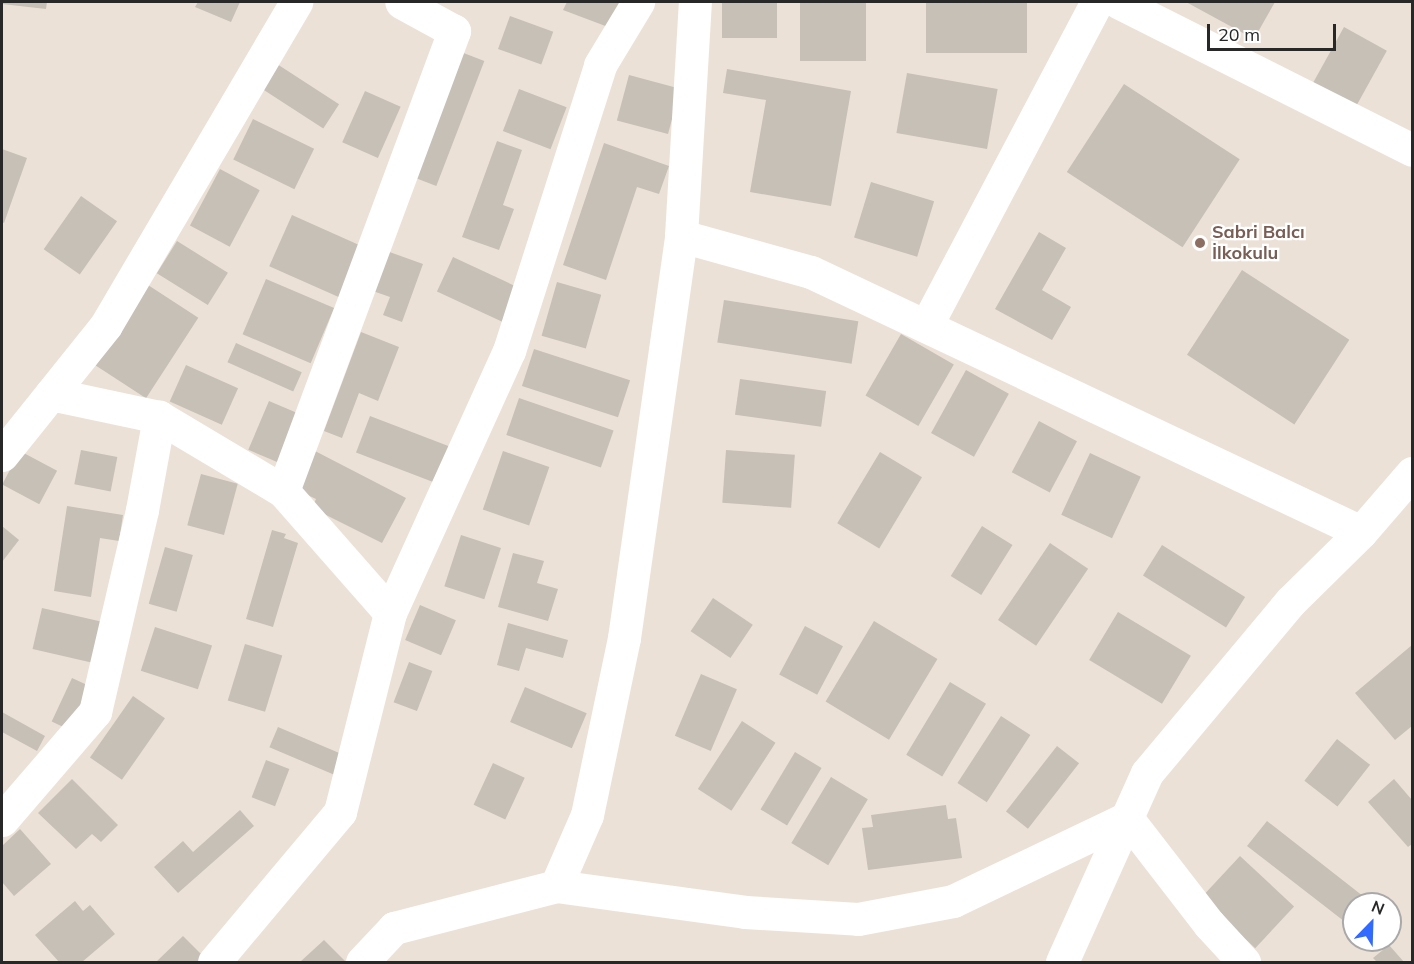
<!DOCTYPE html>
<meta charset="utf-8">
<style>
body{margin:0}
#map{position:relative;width:1414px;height:964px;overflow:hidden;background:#ece1d7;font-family:Mulish,sans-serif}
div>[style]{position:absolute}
.building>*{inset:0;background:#c6c0b7;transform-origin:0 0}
.minor>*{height:33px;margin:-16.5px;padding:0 16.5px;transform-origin:16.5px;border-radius:16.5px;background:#fff}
.dots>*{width:16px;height:16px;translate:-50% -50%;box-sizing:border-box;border:3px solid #fff;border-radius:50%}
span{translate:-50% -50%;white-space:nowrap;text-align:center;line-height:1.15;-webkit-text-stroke:4.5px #fff;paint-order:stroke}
.education-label{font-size:18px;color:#785e54;font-weight:700}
.left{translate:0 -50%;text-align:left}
.frame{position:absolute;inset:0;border:3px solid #282828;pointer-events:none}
.north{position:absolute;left:1342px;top:892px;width:60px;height:60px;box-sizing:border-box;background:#fff;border:2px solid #a9a9a9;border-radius:50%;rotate:23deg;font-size:16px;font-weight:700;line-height:24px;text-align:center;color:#282828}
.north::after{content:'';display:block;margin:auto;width:21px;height:27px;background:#3269ff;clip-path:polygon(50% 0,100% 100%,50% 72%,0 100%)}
.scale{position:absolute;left:1207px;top:24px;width:129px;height:27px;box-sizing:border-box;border:3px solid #282828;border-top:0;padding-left:8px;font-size:18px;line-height:21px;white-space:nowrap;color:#282828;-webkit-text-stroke:4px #fff;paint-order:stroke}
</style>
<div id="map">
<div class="building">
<i style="clip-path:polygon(2px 2px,47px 2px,46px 9px,2px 4px)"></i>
<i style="clip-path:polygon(198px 2px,240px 2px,231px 22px,195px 7px)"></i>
<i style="clip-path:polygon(567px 2px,626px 2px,616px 30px,563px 10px)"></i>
<i style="left:722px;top:2px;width:55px;height:36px"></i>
<i style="left:800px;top:2px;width:66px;height:59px"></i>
<i style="left:926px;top:2px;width:101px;height:51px"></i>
<i style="clip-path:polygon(1186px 2px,1275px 2px,1254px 39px)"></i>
<i style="left:510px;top:16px;width:46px;height:35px;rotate:20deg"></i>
<i style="left:1344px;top:27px;width:49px;height:76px;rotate:29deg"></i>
<i style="left:461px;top:52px;width:25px;height:134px;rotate:21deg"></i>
<i style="left:277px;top:64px;width:74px;height:29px;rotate:33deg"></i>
<i style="clip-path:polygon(727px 69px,851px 91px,831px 206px,750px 192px,766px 100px,723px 93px)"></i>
<i style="left:907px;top:73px;width:92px;height:61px;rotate:10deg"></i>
<i style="left:629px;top:75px;width:53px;height:47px;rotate:15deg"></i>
<i style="left:1124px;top:84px;width:138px;height:105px;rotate:33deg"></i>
<i style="left:519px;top:89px;width:51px;height:45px;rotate:21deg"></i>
<i style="left:365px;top:91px;width:39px;height:56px;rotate:24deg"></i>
<i style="left:253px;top:119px;width:68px;height:45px;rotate:26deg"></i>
<i style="clip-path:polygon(497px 141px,522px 150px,503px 205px,514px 209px,499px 250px,462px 237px)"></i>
<i style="clip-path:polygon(604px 143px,669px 166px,659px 194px,637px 187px,606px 280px,563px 265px)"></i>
<i style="clip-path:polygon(2px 149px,27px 158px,4px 223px,2px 222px)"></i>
<i style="left:220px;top:169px;width:45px;height:64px;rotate:28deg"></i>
<i style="left:871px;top:182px;width:66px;height:58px;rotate:17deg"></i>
<i style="left:81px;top:196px;width:44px;height:65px;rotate:35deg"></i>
<i style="left:292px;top:215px;width:79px;height:56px;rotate:24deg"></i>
<i style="clip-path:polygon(1039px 232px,1066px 248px,1042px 290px,1071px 307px,1052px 340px,995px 309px)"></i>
<i style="left:177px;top:241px;width:60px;height:38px;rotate:32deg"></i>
<i style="clip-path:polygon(384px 250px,423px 264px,402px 322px,383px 315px,390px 297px,370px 290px)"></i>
<i style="left:453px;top:257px;width:72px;height:38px;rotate:25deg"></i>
<i style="left:1242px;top:270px;width:128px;height:101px;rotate:33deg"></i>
<i style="left:266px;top:279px;width:74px;height:60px;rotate:23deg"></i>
<i style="left:557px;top:282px;width:46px;height:56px;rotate:16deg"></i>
<i style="left:148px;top:285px;width:60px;height:96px;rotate:33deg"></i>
<i style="left:724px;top:300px;width:136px;height:43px;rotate:9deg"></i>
<i style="clip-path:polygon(361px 332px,399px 347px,378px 401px,359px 393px,342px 438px,324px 431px)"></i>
<i style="left:901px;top:334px;width:61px;height:71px;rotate:30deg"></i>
<i style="left:236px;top:343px;width:72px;height:21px;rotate:24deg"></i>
<i style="left:534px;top:349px;width:101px;height:39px;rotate:18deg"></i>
<i style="left:186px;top:365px;width:57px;height:40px;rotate:24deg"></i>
<i style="left:966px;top:370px;width:49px;height:72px;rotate:29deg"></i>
<i style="left:740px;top:379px;width:87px;height:36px;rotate:8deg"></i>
<i style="left:519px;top:398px;width:100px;height:39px;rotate:19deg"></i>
<i style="left:269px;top:401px;width:39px;height:53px;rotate:23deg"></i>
<i style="left:370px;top:416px;width:93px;height:39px;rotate:21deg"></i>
<i style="left:1039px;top:421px;width:43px;height:58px;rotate:28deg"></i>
<i style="left:81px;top:450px;width:37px;height:35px;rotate:11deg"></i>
<i style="left:726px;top:450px;width:69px;height:53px;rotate:4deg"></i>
<i style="left:20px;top:451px;width:42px;height:38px;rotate:28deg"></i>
<i style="clip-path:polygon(315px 451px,406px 498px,382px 543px,312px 508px,316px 499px,295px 489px)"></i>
<i style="left:503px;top:451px;width:49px;height:62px;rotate:19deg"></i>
<i style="left:880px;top:452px;width:49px;height:83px;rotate:31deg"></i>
<i style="left:1090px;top:453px;width:56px;height:68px;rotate:25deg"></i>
<i style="left:201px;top:474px;width:38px;height:53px;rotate:15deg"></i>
<i style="clip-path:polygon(67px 506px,123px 515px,119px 541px,100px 538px,91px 597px,54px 591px)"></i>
<i style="clip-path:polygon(2px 526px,19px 540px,2px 562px)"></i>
<i style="left:982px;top:526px;width:36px;height:59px;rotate:32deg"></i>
<i style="clip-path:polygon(272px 530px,286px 534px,284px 538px,298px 543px,273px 627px,246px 619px)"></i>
<i style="left:461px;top:535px;width:42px;height:54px;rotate:18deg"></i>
<i style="left:1050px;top:543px;width:46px;height:93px;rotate:34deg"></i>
<i style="left:1162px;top:545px;width:98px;height:36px;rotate:32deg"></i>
<i style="left:165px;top:547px;width:29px;height:59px;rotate:16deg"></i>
<i style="clip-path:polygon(513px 553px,544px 561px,537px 583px,558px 589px,548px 621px,498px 607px)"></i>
<i style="left:713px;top:598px;width:48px;height:40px;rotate:34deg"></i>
<i style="left:420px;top:605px;width:39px;height:38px;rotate:23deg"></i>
<i style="left:42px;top:608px;width:67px;height:42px;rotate:13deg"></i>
<i style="left:1118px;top:612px;width:85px;height:56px;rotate:31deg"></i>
<i style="left:874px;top:621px;width:74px;height:94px;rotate:31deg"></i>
<i style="clip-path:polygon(508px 623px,568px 640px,563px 658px,526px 648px,519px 671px,497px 665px)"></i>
<i style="left:805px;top:626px;width:43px;height:55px;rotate:28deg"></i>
<i style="left:155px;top:627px;width:60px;height:46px;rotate:18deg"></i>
<i style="left:245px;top:644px;width:39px;height:59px;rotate:17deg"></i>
<i style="clip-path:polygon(1412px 645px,1412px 726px,1395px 740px,1355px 693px)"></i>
<i style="left:409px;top:662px;width:25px;height:43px;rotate:21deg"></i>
<i style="left:701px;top:674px;width:39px;height:67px;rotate:23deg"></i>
<i style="left:72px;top:678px;width:21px;height:48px;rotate:25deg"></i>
<i style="left:950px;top:682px;width:42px;height:85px;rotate:31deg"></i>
<i style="left:525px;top:687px;width:67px;height:38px;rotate:23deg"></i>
<i style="left:133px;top:696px;width:39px;height:75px;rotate:35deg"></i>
<i style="clip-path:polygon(2px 712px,45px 736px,37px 751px,2px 732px)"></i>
<i style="left:1001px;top:716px;width:35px;height:80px;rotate:33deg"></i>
<i style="left:742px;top:721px;width:40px;height:81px;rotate:33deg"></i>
<i style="left:278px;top:727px;width:71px;height:22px;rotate:23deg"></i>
<i style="left:1337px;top:739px;width:42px;height:53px;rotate:38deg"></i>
<i style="left:1057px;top:746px;width:28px;height:83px;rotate:38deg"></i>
<i style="left:795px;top:752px;width:31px;height:67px;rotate:31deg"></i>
<i style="left:266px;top:760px;width:25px;height:40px;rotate:21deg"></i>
<i style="left:493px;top:763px;width:35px;height:46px;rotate:25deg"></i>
<i style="left:831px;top:777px;width:43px;height:77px;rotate:31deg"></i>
<i style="clip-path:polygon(72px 779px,118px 825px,101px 842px,92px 834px,76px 849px,38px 813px)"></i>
<i style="clip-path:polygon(1394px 779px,1412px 800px,1412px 844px,1408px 847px,1368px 802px)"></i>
<i style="clip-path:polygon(946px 805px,948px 819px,956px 818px,962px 858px,868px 870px,862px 828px,873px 827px,871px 815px)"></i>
<i style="clip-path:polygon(240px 810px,254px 826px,178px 893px,154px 867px,183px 841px,193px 852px)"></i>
<i style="clip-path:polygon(1267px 821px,1368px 900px,1365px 904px,1354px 904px,1354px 918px,1349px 925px,1247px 846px)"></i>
<i style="clip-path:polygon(20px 829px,51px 864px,14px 896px,2px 882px,2px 846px)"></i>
<i style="left:1240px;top:856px;width:74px;height:57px;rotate:43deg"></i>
<i style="clip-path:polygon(75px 901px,83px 911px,90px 905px,115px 934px,82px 962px,59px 962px,35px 935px)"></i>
<i style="clip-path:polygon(183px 936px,209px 962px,156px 962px)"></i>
<i style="clip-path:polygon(324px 940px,346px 962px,300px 962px)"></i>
<i style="clip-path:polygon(1389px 945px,1404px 962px,1377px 962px,1373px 958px)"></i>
</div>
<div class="minor">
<i style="left:1118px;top:2px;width:329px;rotate:26.7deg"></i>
<i style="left:681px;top:236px;width:135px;rotate:15.5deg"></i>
<i style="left:811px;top:272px;width:608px;rotate:25.3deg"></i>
<i style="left:926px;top:326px;width:366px;rotate:-62.2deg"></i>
<i style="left:51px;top:394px;width:110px;rotate:12deg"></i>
<i style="left:159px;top:417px;width:144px;rotate:30.8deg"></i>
<i style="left:283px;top:491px;width:162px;rotate:48.7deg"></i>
<i style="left:390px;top:613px;width:205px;rotate:104.1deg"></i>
<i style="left:340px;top:812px;width:196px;rotate:130deg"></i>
<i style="left:2px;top:455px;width:166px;rotate:-51.3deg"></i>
<i style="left:106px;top:325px;width:375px;rotate:-59.5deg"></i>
<i style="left:283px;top:491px;width:491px;rotate:-69.6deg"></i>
<i style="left:454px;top:31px;width:60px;rotate:-151.3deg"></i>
<i style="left:390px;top:613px;width:288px;rotate:-65.6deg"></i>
<i style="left:509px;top:351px;width:300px;rotate:-72.3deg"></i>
<i style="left:600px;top:65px;width:74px;rotate:-58.9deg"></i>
<i style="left:2px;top:820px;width:143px;rotate:-49.3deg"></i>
<i style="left:95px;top:712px;width:207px;rotate:-76.9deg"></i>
<i style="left:142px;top:510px;width:95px;rotate:-79.6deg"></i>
<i style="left:556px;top:886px;width:77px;rotate:-66.4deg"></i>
<i style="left:587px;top:815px;width:181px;rotate:-78.2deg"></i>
<i style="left:624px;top:638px;width:406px;rotate:-81.9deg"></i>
<i style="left:681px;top:236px;width:234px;rotate:-86.6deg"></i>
<i style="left:362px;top:962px;width:47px;rotate:-46.7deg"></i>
<i style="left:394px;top:928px;width:167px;rotate:-14.5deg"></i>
<i style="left:556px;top:886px;width:191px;rotate:7.8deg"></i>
<i style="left:745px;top:912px;width:113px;rotate:3.5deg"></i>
<i style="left:858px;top:919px;width:97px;rotate:-10.7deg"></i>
<i style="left:953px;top:901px;width:193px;rotate:-25.5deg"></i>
<i style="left:1127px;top:818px;width:134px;rotate:52.3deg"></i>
<i style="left:1209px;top:924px;width:52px;rotate:47.4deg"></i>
<i style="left:1062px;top:962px;width:207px;rotate:-65.8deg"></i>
<i style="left:1147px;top:773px;width:224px;rotate:-50.1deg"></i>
<i style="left:1291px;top:601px;width:98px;rotate:-44.6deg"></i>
<i style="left:1361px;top:532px;width:78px;rotate:-49.2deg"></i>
</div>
<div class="dots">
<i style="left:1200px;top:243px;background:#8d6e63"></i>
</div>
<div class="education-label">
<span class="left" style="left:1212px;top:243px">Sabri Balcı<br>İlkokulu</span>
</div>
<div class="frame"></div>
<div class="north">N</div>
<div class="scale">20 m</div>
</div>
